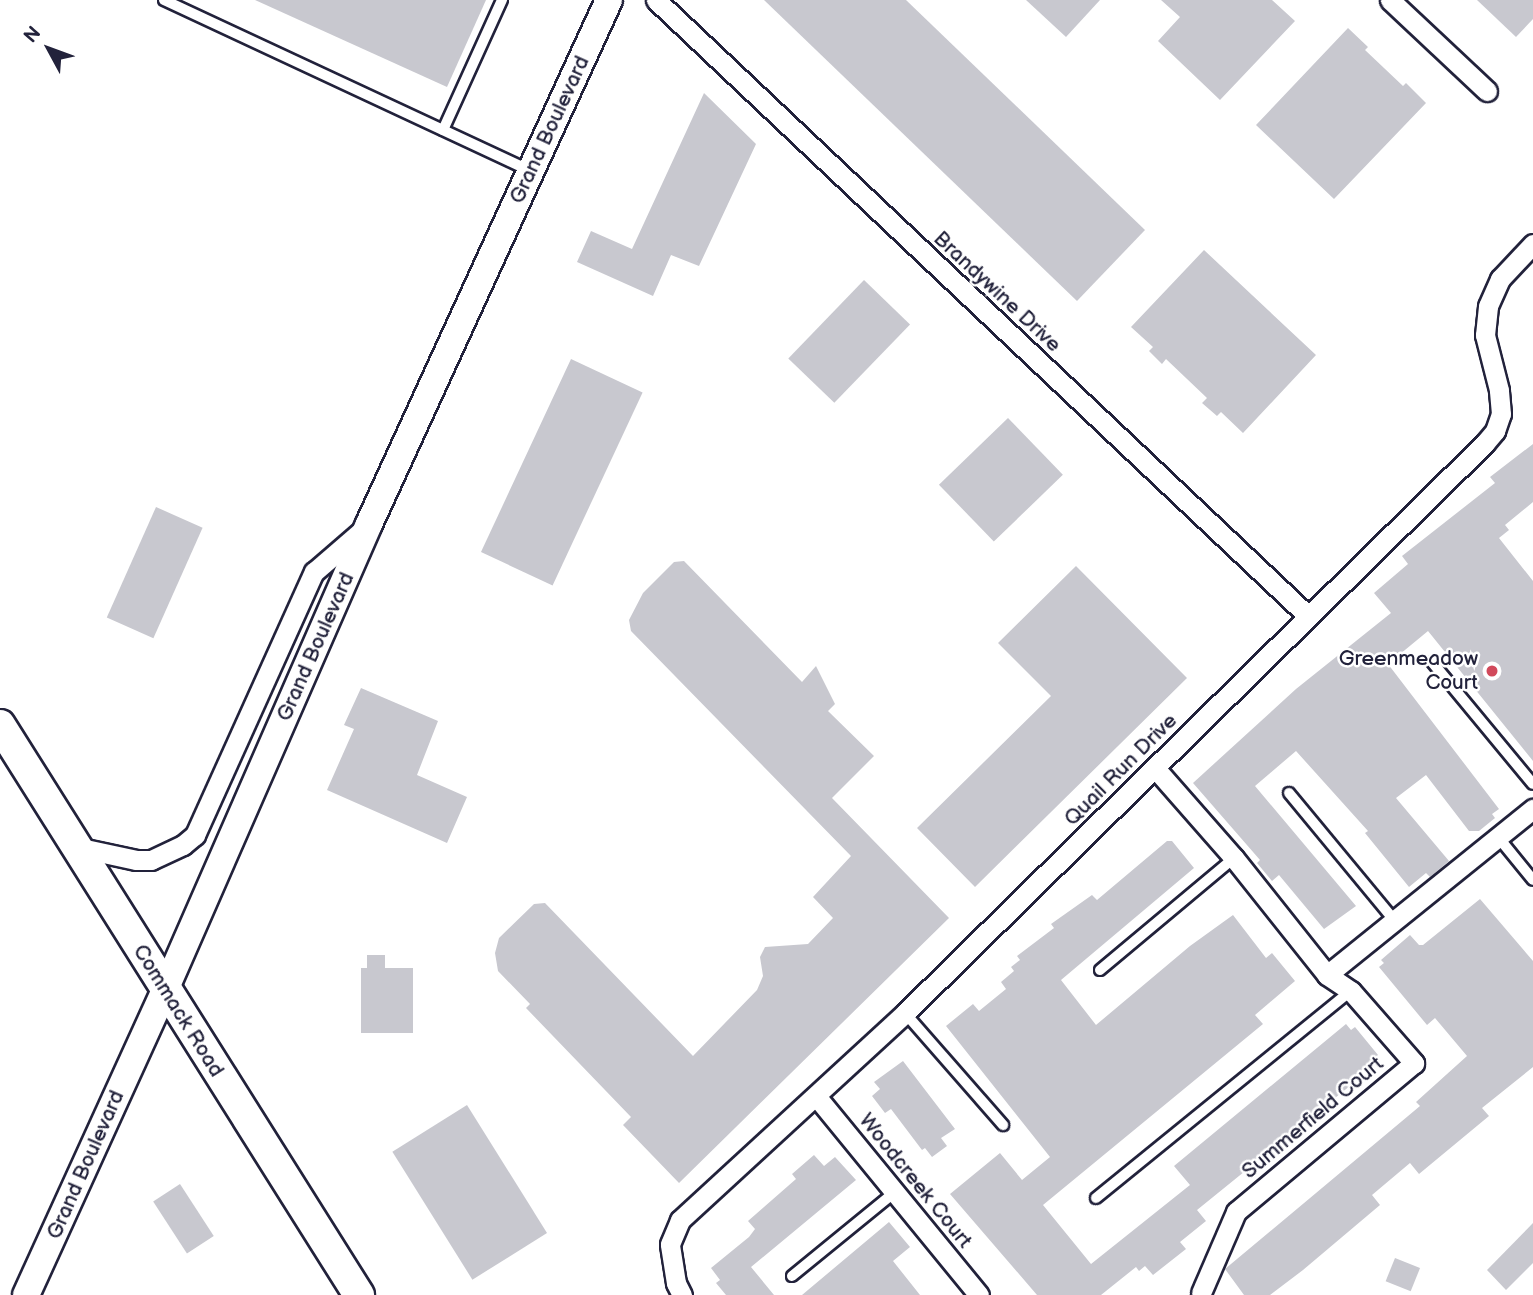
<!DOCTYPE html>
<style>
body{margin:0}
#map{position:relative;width:1533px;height:1295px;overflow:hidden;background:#fff;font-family:"Balsamiq Sans",sans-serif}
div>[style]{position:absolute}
.building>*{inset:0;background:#c8c8cf;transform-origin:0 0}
.roads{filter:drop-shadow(2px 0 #22223b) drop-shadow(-2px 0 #22223b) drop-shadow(0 2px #22223b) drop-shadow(0 -2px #22223b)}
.lane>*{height:10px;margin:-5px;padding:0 5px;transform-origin:5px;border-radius:5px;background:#fff}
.street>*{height:19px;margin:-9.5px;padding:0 9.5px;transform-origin:9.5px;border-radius:9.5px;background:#fff}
.secondary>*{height:26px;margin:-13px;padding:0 13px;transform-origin:13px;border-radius:13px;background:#fff}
.primary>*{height:30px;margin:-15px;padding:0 15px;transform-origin:15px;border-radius:15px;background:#fff}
.dots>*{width:19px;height:19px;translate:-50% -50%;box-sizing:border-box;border:4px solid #fff;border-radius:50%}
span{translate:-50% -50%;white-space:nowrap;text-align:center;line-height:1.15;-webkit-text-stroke:5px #fff;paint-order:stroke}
.street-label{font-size:21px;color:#22223b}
.poi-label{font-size:21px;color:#22223b}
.right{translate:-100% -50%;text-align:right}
.north{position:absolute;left:14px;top:14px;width:70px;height:70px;-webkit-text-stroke:5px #fff;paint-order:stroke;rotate:311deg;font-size:19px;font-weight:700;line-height:28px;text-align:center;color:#22223b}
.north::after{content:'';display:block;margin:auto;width:24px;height:32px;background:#22223b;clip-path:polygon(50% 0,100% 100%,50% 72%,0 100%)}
</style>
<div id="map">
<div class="building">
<i style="clip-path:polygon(255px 0,486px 0,447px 87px)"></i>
<i style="clip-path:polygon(764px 0,906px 0,1145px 230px,1077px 301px)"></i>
<i style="clip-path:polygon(1026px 0,1100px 0,1066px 37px)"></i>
<i style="clip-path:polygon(1161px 0,1272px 0,1295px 21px,1220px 100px,1158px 41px,1180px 17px)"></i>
<i style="clip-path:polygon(1477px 0,1533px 0,1533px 19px,1516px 37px)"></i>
<i style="clip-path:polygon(1348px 28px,1368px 47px,1365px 50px,1403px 86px,1406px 83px,1426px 103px,1334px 199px,1256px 125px)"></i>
<i style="clip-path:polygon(704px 93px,756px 144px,699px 266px,671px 255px,653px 296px,577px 262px,591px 231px,632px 249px)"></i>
<i style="clip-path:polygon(1204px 250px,1316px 355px,1243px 433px,1221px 412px,1217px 416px,1202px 403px,1207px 398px,1166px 359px,1162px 364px,1149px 351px,1153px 347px,1131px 327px)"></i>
<i style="left:864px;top:280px;width:64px;height:109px;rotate:44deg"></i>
<i style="left:571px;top:359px;width:79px;height:213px;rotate:25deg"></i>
<i style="left:1008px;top:418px;width:79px;height:96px;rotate:46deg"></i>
<i style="clip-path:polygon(1533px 444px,1533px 502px,1505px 525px,1509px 530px,1499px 538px,1533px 581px,1533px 761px,1428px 631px,1388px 664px,1499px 809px,1492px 814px,1495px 818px,1479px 831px,1469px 831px,1426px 775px,1396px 798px,1449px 861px,1430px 877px,1426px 873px,1409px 887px,1365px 833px,1368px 831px,1296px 751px,1255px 786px,1356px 906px,1324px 929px,1279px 875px,1272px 881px,1257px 863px,1260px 860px,1193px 783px,1296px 689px,1391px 613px,1374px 593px,1408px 564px,1402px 556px,1495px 483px,1490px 477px)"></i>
<i style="left:156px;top:507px;width:51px;height:121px;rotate:24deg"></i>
<i style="clip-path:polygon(684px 561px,802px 682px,816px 666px,835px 704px,828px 711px,874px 756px,832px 798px,949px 918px,679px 1183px,623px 1125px,631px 1117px,526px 1008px,530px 1004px,498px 971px,495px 953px,499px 938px,534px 904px,545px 903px,693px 1056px,757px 990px,763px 976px,760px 957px,765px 947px,808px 944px,833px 918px,813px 897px,851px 856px,631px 631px,629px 620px,643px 593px,674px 562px)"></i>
<i style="clip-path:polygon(1076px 566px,1187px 678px,975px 887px,917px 828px,1051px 696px,998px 643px)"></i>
<i style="clip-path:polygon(361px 688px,438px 721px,417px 775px,467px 797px,447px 843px,327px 790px,354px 729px,344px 725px)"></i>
<i style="clip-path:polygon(1167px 841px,1172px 841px,1194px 868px,1061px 980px,1096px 1025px,1190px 946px,1233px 915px,1266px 958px,1272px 953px,1295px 981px,1255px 1015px,1263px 1024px,1043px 1205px,1091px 1264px,1190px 1185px,1174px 1166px,1346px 1024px,1351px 1030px,1355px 1027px,1378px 1055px,1368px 1064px,1372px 1068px,1197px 1210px,1206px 1221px,1180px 1242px,1186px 1249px,1153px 1275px,1145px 1266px,1139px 1271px,1136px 1267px,1101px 1295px,1037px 1295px,950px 1194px,1000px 1153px,1022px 1180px,1050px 1157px,946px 1026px,973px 1004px,979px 1011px,1006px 989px,1001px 982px,1014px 971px,1011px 967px,1020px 960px,1017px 956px,1054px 928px,1051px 924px,1092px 895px,1097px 900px)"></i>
<i style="clip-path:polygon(1480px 899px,1533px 961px,1533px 1067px,1482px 1108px,1489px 1116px,1419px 1174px,1410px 1163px,1372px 1195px,1380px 1205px,1303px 1270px,1270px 1295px,1244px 1295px,1225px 1269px,1420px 1106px,1416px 1102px,1467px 1056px,1435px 1018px,1427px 1025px,1379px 967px,1384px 963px,1381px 960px,1410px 935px,1419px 945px,1423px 945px)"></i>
<i style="clip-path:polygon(367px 955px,385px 955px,385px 968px,413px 968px,413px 1033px,361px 1033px,361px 968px,367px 968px)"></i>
<i style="clip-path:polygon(903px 1061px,955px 1129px,941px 1138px,947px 1146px,932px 1157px,925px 1148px,922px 1150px,891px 1109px,885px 1113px,872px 1096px,880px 1089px,874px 1082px)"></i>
<i style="left:467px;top:1105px;width:151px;height:88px;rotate:58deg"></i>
<i style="clip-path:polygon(814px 1155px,824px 1166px,835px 1157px,856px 1180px,751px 1267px,774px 1295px,726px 1295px,716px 1283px,720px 1280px,711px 1268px,749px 1237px,755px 1229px,748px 1221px,796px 1179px,792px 1174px)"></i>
<i style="left:180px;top:1184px;width:62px;height:32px;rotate:57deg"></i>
<i style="clip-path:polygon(889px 1222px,910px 1247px,893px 1261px,920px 1295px,802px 1295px)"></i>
<i style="clip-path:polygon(1533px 1223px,1533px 1263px,1506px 1290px,1487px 1270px)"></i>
<i style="left:1395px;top:1258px;width:27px;height:25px;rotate:22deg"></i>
</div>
<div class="roads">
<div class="lane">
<i style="left:164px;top:0;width:402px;rotate:25deg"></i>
<i style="left:443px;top:130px;width:143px;rotate:-65.6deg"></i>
<i style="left:1432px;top:662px;width:158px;rotate:50.4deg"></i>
<i style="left:1289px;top:793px;width:166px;rotate:50.4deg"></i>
<i style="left:1498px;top:837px;width:55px;rotate:50.9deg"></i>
<i style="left:1100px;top:970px;width:175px;rotate:-39.9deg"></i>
<i style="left:905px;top:1013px;width:149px;rotate:48.8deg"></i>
<i style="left:1096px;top:1198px;width:328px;rotate:-39.1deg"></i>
<i style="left:792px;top:1276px;width:133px;rotate:-39.2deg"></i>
</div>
<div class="street">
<i style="left:656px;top:0;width:897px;rotate:43.37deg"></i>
<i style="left:1390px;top:0;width:133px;rotate:43.2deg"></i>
<i style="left:1155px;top:768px;width:120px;rotate:48.7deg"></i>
<i style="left:1234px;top:858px;width:149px;rotate:51.5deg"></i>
<i style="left:1327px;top:975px;width:29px;rotate:34deg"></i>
<i style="left:1351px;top:991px;width:96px;rotate:48.8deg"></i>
<i style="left:1414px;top:1063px;width:232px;rotate:140.1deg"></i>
<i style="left:1236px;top:1212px;width:88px;rotate:113.4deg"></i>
<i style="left:76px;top:847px;width:61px;rotate:12.2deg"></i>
<i style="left:136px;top:860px;width:15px"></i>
<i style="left:151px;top:860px;width:35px;rotate:-25deg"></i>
<i style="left:183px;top:845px;width:16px;rotate:-40deg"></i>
<i style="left:195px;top:835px;width:289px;rotate:-65.7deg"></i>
<i style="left:314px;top:572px;width:69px;rotate:-40.9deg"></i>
<i style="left:1327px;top:975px;width:265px;rotate:-38.9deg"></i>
<i style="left:816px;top:1096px;width:257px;rotate:50.7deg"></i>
<i style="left:682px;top:1295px;width:13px;rotate:-117deg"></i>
<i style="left:676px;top:1283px;width:39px;rotate:-99deg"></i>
<i style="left:670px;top:1244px;width:26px;rotate:-67deg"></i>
<i style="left:680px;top:1220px;width:306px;rotate:-42.6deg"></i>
<i style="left:905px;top:1013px;width:813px;rotate:-44.5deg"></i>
<i style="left:1485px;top:443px;width:16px;rotate:-50deg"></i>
<i style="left:1495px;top:431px;width:18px;rotate:-71deg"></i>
<i style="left:1501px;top:414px;width:24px;rotate:-95deg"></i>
<i style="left:1499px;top:390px;width:57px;rotate:-104.3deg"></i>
<i style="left:1485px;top:335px;width:29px;rotate:-84deg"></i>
<i style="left:1488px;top:306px;width:30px;rotate:-66deg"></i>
<i style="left:1500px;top:279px;width:48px;rotate:-46.7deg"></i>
</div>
<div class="secondary">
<i style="left:26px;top:1295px;width:335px;rotate:-65.5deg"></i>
<i style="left:165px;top:990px;width:509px;rotate:-66.36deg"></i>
<i style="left:369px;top:524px;width:576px;rotate:-65.39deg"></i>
</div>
<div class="primary">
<i style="left:0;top:725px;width:674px;rotate:57.8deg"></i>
</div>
</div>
<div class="dots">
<i style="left:1492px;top:671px;background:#d1495b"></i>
</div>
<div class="street-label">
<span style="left:550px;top:130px;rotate:-65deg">Grand Boulevard</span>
<span style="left:997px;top:292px;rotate:43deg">Brandywine Drive</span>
<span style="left:316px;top:647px;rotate:-66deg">Grand Boulevard</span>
<span style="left:1121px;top:770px;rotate:-45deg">Quail Run Drive</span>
<span style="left:178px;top:1011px;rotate:58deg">Commack Road</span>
<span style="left:1313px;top:1118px;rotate:-40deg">Summerfield Court</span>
<span style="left:86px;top:1165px;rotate:-66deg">Grand Boulevard</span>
<span style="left:915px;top:1181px;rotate:51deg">Woodcreek Court</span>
</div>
<div class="poi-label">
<span class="right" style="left:1478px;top:671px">Greenmeadow<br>Court</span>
</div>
<div class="north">N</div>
</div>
